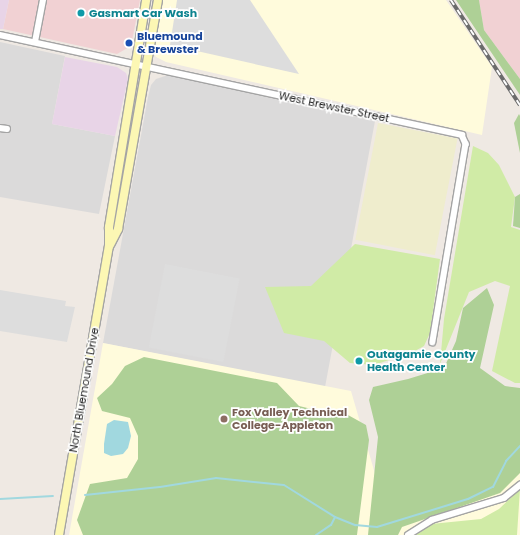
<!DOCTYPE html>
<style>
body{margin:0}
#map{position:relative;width:520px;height:535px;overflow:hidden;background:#efe9e3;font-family:Poppins,sans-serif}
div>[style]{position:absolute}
.residential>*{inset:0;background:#dbdada}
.commercial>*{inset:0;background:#f1d1d3}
.industrial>*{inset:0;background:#e8d4e7}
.education>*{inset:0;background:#fffbdc}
.farmland>*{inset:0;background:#efedcd;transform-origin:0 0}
.grass>*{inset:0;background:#d0eba6}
.forest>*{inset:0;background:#aed096}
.parking>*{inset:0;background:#ddd;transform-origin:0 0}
.water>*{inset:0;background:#a1d8df}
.stream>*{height:2px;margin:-1px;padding:0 1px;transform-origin:1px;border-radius:1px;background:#a1d8df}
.roads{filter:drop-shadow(1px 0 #a4a4a4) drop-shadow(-1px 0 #a4a4a4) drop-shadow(0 1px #a4a4a4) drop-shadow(0 -1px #a4a4a4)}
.minor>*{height:5.5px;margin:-2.75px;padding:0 2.75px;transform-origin:2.75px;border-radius:2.75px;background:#fff}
.secondary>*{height:8px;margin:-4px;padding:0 4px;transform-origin:4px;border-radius:4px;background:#fcf7b4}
.rail>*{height:3.5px;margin-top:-1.75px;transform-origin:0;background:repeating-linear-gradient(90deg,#fff 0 6px,#6b6b6b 0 12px);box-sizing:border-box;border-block:1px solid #6b6b6b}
.dots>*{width:11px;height:11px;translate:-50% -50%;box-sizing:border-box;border:2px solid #fff;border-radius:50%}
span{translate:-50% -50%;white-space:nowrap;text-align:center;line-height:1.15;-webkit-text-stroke:3.5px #fff;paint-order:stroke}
.culture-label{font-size:11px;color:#0d838f;font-weight:700}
.left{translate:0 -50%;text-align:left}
.transit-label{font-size:11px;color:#164399;font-weight:700}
.street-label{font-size:11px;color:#1d1d1d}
.education-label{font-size:11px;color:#785e54;font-weight:700}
</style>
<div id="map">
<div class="residential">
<i style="clip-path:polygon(0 42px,65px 56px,52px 124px,115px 136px,99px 214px,0 197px)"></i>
<i style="clip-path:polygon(168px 75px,375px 121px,325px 387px,103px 343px,148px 97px,151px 85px,156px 79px)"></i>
</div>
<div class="commercial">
<i style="clip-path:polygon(9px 0,140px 0,131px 46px,117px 54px,3px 29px)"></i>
<i style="clip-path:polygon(479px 0,520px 0,520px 79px,484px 30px)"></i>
</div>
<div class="industrial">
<i style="clip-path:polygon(0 0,9px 0,3px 29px,0 29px)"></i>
<i style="clip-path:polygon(65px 57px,117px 67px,126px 73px,128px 79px,115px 136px,52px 124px)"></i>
</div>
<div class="education">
<i style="clip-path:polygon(160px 0,446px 0,492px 67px,482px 135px,166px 62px,156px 57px,151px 49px)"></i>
<i style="clip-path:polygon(103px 343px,351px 391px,389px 522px,520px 446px,520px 535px,69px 535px)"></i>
</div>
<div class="farmland">
<i style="left:378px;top:123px;width:81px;height:119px;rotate:11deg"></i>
</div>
<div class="grass">
<i style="clip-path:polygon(473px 146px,488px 153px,499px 165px,515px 197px,511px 227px,520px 230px,520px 383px,515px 383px,492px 371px,510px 286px,495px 281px,469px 292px,440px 364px,444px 319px)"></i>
<i style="clip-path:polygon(355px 244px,440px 259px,430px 333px,424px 346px,415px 351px,397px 350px,389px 360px,374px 365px,350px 363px,324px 341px,284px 333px,265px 287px,311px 286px)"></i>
<i style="clip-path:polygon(520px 489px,517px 535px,414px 535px,431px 524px,481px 519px,499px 509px)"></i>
</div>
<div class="forest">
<i style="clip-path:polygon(456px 0,479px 0,484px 30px,520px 79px,520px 95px)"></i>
<i style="clip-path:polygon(519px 114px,520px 116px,520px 153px,514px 123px)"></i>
<i style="clip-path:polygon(520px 194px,520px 228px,513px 226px,515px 197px)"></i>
<i style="clip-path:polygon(487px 288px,494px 305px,480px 368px,505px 386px,520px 388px,520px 473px,500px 493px,402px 527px,398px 535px,368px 535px,378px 437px,369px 400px,373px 387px,408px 379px,444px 368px,456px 341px,463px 308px)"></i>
<i style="clip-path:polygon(144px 357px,277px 383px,299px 406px,324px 412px,339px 410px,366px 425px,369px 440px,357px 535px,83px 535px,77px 520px,90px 484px,127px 478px,138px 459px,138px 436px,130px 418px,102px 411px,97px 398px,112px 384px,125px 366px)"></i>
</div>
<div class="parking">
<i style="clip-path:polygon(177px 0,250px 0,299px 74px,170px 45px)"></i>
<i style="left:165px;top:264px;width:76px;height:85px;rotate:11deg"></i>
<i style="clip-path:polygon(0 290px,66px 301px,65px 306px,75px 307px,67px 342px,0 331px)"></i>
</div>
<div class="water">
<i style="clip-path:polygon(114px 420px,128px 422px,131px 436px,128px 448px,123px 454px,111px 456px,104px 453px,104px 444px,107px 424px)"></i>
</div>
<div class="stream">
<i style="left:85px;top:495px;width:75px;rotate:-6.1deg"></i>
<i style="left:160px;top:487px;width:57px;rotate:-9.1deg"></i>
<i style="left:216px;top:478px;width:68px;rotate:5.9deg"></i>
<i style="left:284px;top:485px;width:60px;rotate:32.1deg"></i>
<i style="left:335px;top:517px;width:22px;rotate:22deg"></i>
<i style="left:355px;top:525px;width:22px;rotate:5deg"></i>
<i style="left:377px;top:527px;width:95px;rotate:-17.1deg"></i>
<i style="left:468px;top:499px;width:28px;rotate:-26deg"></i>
<i style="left:493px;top:487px;width:29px;rotate:-63deg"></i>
<i style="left:506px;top:461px;width:21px;rotate:-47deg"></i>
<i style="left:0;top:499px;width:53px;rotate:-3.2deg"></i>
<i style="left:316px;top:535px;width:18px;rotate:-34deg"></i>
<i style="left:331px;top:525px;width:9px;rotate:-63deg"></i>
</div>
<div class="roads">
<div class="minor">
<i style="left:0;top:35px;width:473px;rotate:12.2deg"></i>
<i style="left:462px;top:135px;width:10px;rotate:66deg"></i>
<i style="left:466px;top:144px;width:201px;rotate:99.5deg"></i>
<i style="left:35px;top:42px;width:43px;rotate:-79.2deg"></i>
<i style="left:0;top:128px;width:7px;rotate:8deg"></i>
<i style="left:408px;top:535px;width:28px;rotate:-32deg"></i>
<i style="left:432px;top:520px;width:75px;rotate:-17deg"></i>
<i style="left:504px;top:498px;width:21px;rotate:-39deg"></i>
</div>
<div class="secondary">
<i style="left:110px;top:245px;width:18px;rotate:-63deg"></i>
<i style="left:118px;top:229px;width:232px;rotate:-80.1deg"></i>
<i style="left:59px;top:535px;width:293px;rotate:-80.2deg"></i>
<i style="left:109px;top:246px;width:19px;rotate:-90deg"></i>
<i style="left:109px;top:227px;width:230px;rotate:-80.7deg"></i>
</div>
</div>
<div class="rail">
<i style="left:451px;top:0;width:126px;rotate:56.7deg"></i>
</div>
<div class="dots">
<i style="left:81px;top:13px;background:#0f9aa8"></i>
<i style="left:129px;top:43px;background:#1a4fb4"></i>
<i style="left:359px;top:361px;background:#0f9aa8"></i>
<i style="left:224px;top:419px;background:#8d6e63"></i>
</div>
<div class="culture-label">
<span class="left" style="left:89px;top:13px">Gasmart Car Wash</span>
<span class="left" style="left:367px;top:361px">Outagamie County<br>Health Center</span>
</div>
<div class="transit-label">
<span class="left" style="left:137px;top:43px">Bluemound<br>&amp; Brewster</span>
</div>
<div class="street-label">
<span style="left:334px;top:107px;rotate:12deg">West Brewster Street</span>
<span style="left:84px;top:390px;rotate:-80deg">North Bluemound Drive</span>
</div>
<div class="education-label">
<span class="left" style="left:232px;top:419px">Fox Valley Technical<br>College-Appleton</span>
</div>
</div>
